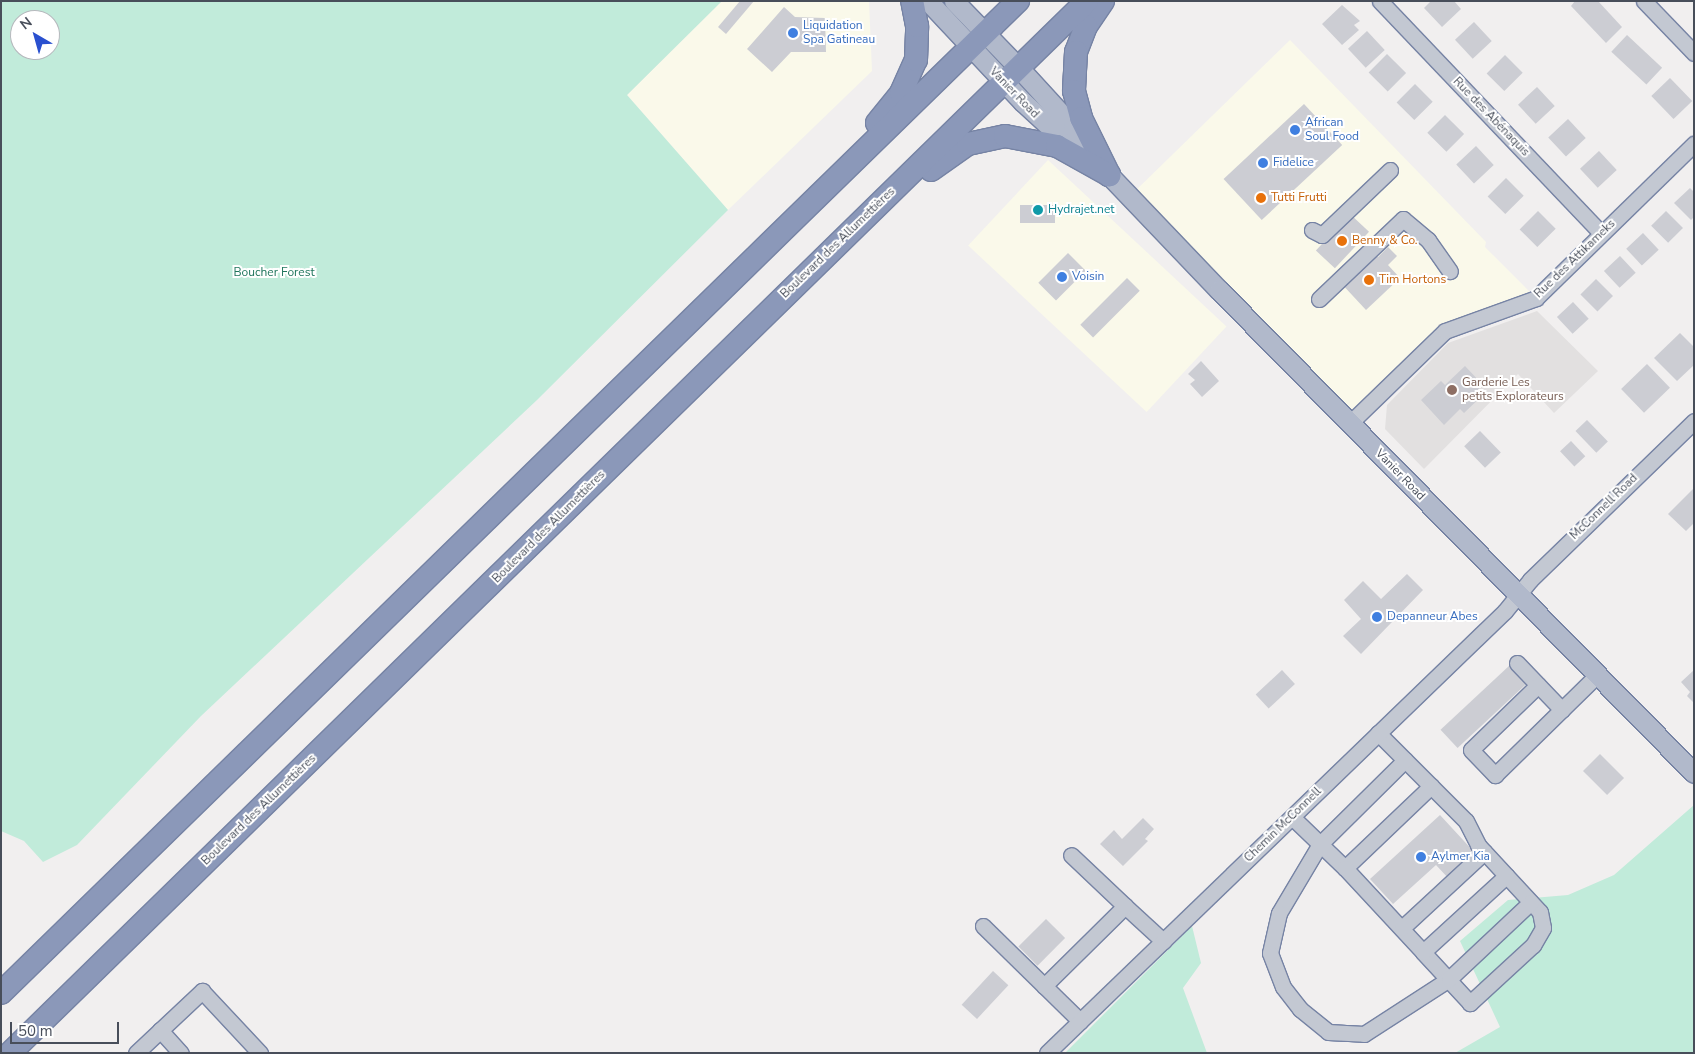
<!DOCTYPE html>
<meta charset="utf-8">
<style>
body{margin:0}
#map{position:relative;width:1695px;height:1054px;overflow:hidden;background:#f1efef;font-family:"Nunito Sans",sans-serif}
div>[style]{position:absolute}
.commercial>*{inset:0;background:#faf9ea;transform-origin:0 0}
.education>*{inset:0;background:#e2e0e0}
.green>*{inset:0;background:#c1ebda}
.building>*{inset:0;background:#cccdd3;transform-origin:0 0}
.roads{filter:drop-shadow(1px 0 #7683a4) drop-shadow(-1px 0 #7683a4) drop-shadow(0 1px #7683a4) drop-shadow(0 -1px #7683a4)}
.minor>*{height:15px;margin:-7.5px;padding:0 7.5px;transform-origin:7.5px;border-radius:7.5px;background:#c3c8d2}
.major>*{height:19px;margin:-9.5px;padding:0 9.5px;transform-origin:9.5px;border-radius:9.5px;background:#b1b9cb}
.highway>*{height:22px;margin:-11px;padding:0 11px;transform-origin:11px;border-radius:11px;background:#8b98b9}
.dots>*{width:14px;height:14px;translate:-50% -50%;box-sizing:border-box;border:2px solid #fff;border-radius:50%}
span{translate:-50% -50%;white-space:nowrap;text-align:center;line-height:1.15;-webkit-text-stroke:4px #fff;paint-order:stroke}
.shop-label{font-size:12px;color:#366cbe}
.left{translate:0 -50%;text-align:left}
.street-label{font-size:12px;color:#484e5a}
.food-label{font-size:12px;color:#c56008}
.culture-label{font-size:12px;color:#0d838f}
.park-label{font-size:12px;color:#20755c}
.education-label{font-size:12px;color:#785e54}
.frame{position:absolute;inset:0;border:2px solid #484e5a;pointer-events:none}
.north{position:absolute;left:10px;top:10px;width:50px;height:50px;box-sizing:border-box;background:#fff;border:1px solid #b6b8bd;border-radius:50%;rotate:322deg;font-size:14px;font-weight:700;line-height:20px;text-align:center;color:#484e5a}
.north::after{content:'';display:block;margin:auto;width:18px;height:22px;background:#2a50cf;clip-path:polygon(50% 0,100% 100%,50% 72%,0 100%)}
.scale{position:absolute;left:10px;top:1022px;width:109px;height:22px;box-sizing:border-box;border:2px solid #484e5a;border-top:0;padding-left:6px;font-size:15px;line-height:18px;white-space:nowrap;color:#484e5a;-webkit-text-stroke:4px #fff;paint-order:stroke}
</style>
<div id="map">
<div class="commercial">
<i style="clip-path:polygon(722px 1px,869px 1px,872px 71px,728px 210px,627px 95px)"></i>
<i style="clip-path:polygon(1290px 40px,1486px 242px,1485px 247px,1536px 298px,1464px 322px,1350px 423px,1130px 196px)"></i>
<i style="left:1048px;top:160px;width:244px;height:117px;rotate:43deg"></i>
</div>
<div class="education">
<i style="clip-path:polygon(1537px 311px,1598px 371px,1554px 413px,1518px 374px,1424px 469px,1385px 429px,1387px 405px,1448px 343px)"></i>
</div>
<div class="green">
<i style="clip-path:polygon(evenodd,1px 1px,722px 1px,627px 95px,728px 210px,537px 400px,201px 716px,77px 845px,43px 862px,24px 841px,1px 831px,1px 1px,20px 20px,50px 20px,50px 50px,20px 50px,20px 20px)"></i>
<i style="clip-path:polygon(1694px 805px,1694px 1053px,1455px 1053px,1500px 1027px,1460px 941px,1508px 900px,1568px 895px,1614px 875px)"></i>
<i style="clip-path:polygon(1192px 926px,1201px 963px,1183px 988px,1207px 1053px,1065px 1053px)"></i>
</div>
<div class="building">
<i style="clip-path:polygon(740px 1px,754px 1px,726px 34px,718px 27px)"></i>
<i style="clip-path:polygon(1431px 1px,1454px 1px,1461px 9px,1442px 27px,1424px 8px)"></i>
<i style="clip-path:polygon(1575px 1px,1598px 1px,1622px 27px,1606px 43px,1571px 6px)"></i>
<i style="clip-path:polygon(1342px 5px,1360px 21px,1354px 25px,1359px 30px,1342px 45px,1322px 24px)"></i>
<i style="clip-path:polygon(784px 7px,795px 17px,825px 18px,826px 52px,791px 52px,772px 72px,747px 49px)"></i>
<i style="left:1474px;top:22px;width:26px;height:26px;rotate:47deg"></i>
<i style="left:1367px;top:31px;width:26px;height:26px;rotate:47deg"></i>
<i style="left:1627px;top:35px;width:48px;height:23px;rotate:43deg"></i>
<i style="left:1387px;top:54px;width:27px;height:26px;rotate:45deg"></i>
<i style="left:1505px;top:55px;width:25px;height:26px;rotate:45deg"></i>
<i style="left:1670px;top:78px;width:32px;height:26px;rotate:46deg"></i>
<i style="left:1415px;top:84px;width:25px;height:26px;rotate:45deg"></i>
<i style="left:1537px;top:87px;width:26px;height:26px;rotate:47deg"></i>
<i style="left:1304px;top:104px;width:56px;height:110px;rotate:47deg"></i>
<i style="left:1445px;top:115px;width:27px;height:25px;rotate:45deg"></i>
<i style="left:1568px;top:119px;width:26px;height:27px;rotate:47deg"></i>
<i style="left:1476px;top:146px;width:26px;height:27px;rotate:47deg"></i>
<i style="left:1599px;top:151px;width:26px;height:26px;rotate:47deg"></i>
<i style="left:1506px;top:178px;width:25px;height:26px;rotate:45deg"></i>
<i style="clip-path:polygon(1690px 188px,1694px 192px,1694px 217px,1691px 220px,1674px 203px)"></i>
<i style="left:1020px;top:205px;width:35px;height:18px"></i>
<i style="left:1538px;top:211px;width:25px;height:26px;rotate:45deg"></i>
<i style="left:1666px;top:211px;width:24px;height:21px;rotate:45deg"></i>
<i style="left:1350px;top:214px;width:26px;height:50px;rotate:43deg"></i>
<i style="left:1643px;top:233px;width:23px;height:23px;rotate:47deg"></i>
<i style="clip-path:polygon(1388px 247px,1397px 256px,1388px 265px,1400px 278px,1366px 310px,1339px 281px,1372px 250px,1378px 257px)"></i>
<i style="left:1068px;top:253px;width:25px;height:42px;rotate:45deg"></i>
<i style="left:1620px;top:256px;width:23px;height:22px;rotate:47deg"></i>
<i style="left:1127px;top:278px;width:18px;height:66px;rotate:45deg"></i>
<i style="left:1596px;top:279px;width:24px;height:22px;rotate:45deg"></i>
<i style="left:1573px;top:302px;width:23px;height:22px;rotate:47deg"></i>
<i style="clip-path:polygon(1680px 333px,1694px 347px,1694px 365px,1677px 381px,1654px 358px)"></i>
<i style="clip-path:polygon(1201px 361px,1219px 381px,1202px 397px,1190px 384px,1195px 380px,1188px 374px)"></i>
<i style="left:1647px;top:364px;width:33px;height:36px;rotate:46deg"></i>
<i style="clip-path:polygon(1465px 366px,1482px 384px,1478px 387px,1484px 394px,1464px 413px,1460px 409px,1444px 425px,1421px 400px,1441px 381px,1445px 385px)"></i>
<i style="left:1587px;top:420px;width:30px;height:16px;rotate:46deg"></i>
<i style="left:1480px;top:431px;width:30px;height:22px;rotate:46deg"></i>
<i style="left:1571px;top:441px;width:21px;height:15px;rotate:47deg"></i>
<i style="clip-path:polygon(1694px 488px,1694px 523px,1686px 531px,1668px 514px)"></i>
<i style="clip-path:polygon(1407px 574px,1423px 590px,1361px 654px,1343px 636px,1361px 619px,1344px 600px,1363px 581px,1381px 599px)"></i>
<i style="left:1510px;top:665px;width:25px;height:95px;rotate:47deg"></i>
<i style="left:1282px;top:670px;width:19px;height:36px;rotate:47deg"></i>
<i style="clip-path:polygon(1694px 670px,1694px 703px,1687px 696px,1690px 692px,1681px 682px)"></i>
<i style="left:1600px;top:754px;width:34px;height:24px;rotate:45deg"></i>
<i style="clip-path:polygon(1440px 815px,1476px 854px,1449px 879px,1436px 865px,1393px 904px,1370px 879px)"></i>
<i style="clip-path:polygon(1143px 818px,1154px 829px,1145px 839px,1148px 841px,1123px 866px,1100px 844px,1114px 830px,1122px 839px)"></i>
<i style="left:1046px;top:919px;width:27px;height:39px;rotate:45deg"></i>
<i style="left:993px;top:971px;width:21px;height:46px;rotate:43deg"></i>
</div>
<div class="roads">
<div class="minor">
<i style="left:1380px;top:1px;width:320px;rotate:46.4deg"></i>
<i style="left:1644px;top:1px;width:72px;rotate:46.1deg"></i>
<i style="left:1312px;top:230px;width:11px;rotate:27deg"></i>
<i style="left:1322px;top:235px;width:94px;rotate:-43.7deg"></i>
<i style="left:1319px;top:299px;width:116px;rotate:-43.6deg"></i>
<i style="left:1403px;top:219px;width:33px;rotate:40deg"></i>
<i style="left:1428px;top:240px;width:38px;rotate:55deg"></i>
<i style="left:1350px;top:423px;width:132px;rotate:-44.1deg"></i>
<i style="left:1445px;top:331px;width:97px;rotate:-19.9deg"></i>
<i style="left:1536px;top:298px;width:221px;rotate:-44.3deg"></i>
<i style="left:1517px;top:663px;width:65px;rotate:46.2deg"></i>
<i style="left:1538px;top:685px;width:93px;rotate:135.9deg"></i>
<i style="left:1471px;top:750px;width:35px;rotate:46deg"></i>
<i style="left:1495px;top:775px;width:141px;rotate:-44.4deg"></i>
<i style="left:1378px;top:733px;width:124px;rotate:45deg"></i>
<i style="left:1466px;top:821px;width:27px;rotate:63deg"></i>
<i style="left:1478px;top:845px;width:91px;rotate:47.2deg"></i>
<i style="left:1540px;top:912px;width:16px;rotate:79deg"></i>
<i style="left:1543px;top:928px;width:20px;rotate:120deg"></i>
<i style="left:1533px;top:945px;width:86px;rotate:137.4deg"></i>
<i style="left:1470px;top:1003px;width:69px;rotate:-132.7deg"></i>
<i style="left:1423px;top:952px;width:113px;rotate:-42.5deg"></i>
<i style="left:1405px;top:760px;width:120px;rotate:135.3deg"></i>
<i style="left:1320px;top:844px;width:80px;rotate:120.7deg"></i>
<i style="left:1279px;top:913px;width:41px;rotate:102.7deg"></i>
<i style="left:1270px;top:953px;width:36px;rotate:69deg"></i>
<i style="left:1283px;top:987px;width:28px;rotate:52deg"></i>
<i style="left:1300px;top:1009px;width:36px;rotate:39deg"></i>
<i style="left:1328px;top:1032px;width:36px;rotate:3deg"></i>
<i style="left:1364px;top:1034px;width:101px;rotate:-32.9deg"></i>
<i style="left:1449px;top:979px;width:112px;rotate:-43.2deg"></i>
<i style="left:1292px;top:817px;width:74px;rotate:43.9deg"></i>
<i style="left:1345px;top:868px;width:119px;rotate:-43.6deg"></i>
<i style="left:1345px;top:868px;width:115px;rotate:47.1deg"></i>
<i style="left:1125px;top:906px;width:52px;rotate:42.6deg"></i>
<i style="left:983px;top:926px;width:136px;rotate:44.4deg"></i>
<i style="left:1402px;top:928px;width:112px;rotate:-42.8deg"></i>
<i style="left:1044px;top:986px;width:114px;rotate:-44.6deg"></i>
<i style="left:1125px;top:906px;width:74px;rotate:-136.6deg"></i>
<i style="left:160px;top:1030px;width:31px;rotate:48deg"></i>
<i style="left:136px;top:1053px;width:91px;rotate:-43.2deg"></i>
<i style="left:202px;top:991px;width:85px;rotate:46.9deg"></i>
<i style="left:1047px;top:1053px;width:636px;rotate:-43.98deg"></i>
<i style="left:1505px;top:611px;width:40px;rotate:-51deg"></i>
<i style="left:1530px;top:580px;width:228px;rotate:-44.1deg"></i>
</div>
<div class="major">
<i style="left:928px;top:1px;width:139px;rotate:46.8deg"></i>
<i style="left:1023px;top:102px;width:69px;rotate:42.7deg"></i>
<i style="left:954px;top:1px;width:93px;rotate:45.9deg"></i>
<i style="left:1019px;top:68px;width:80px;rotate:47.5deg"></i>
<i style="left:1073px;top:127px;width:60px;rotate:53.1deg"></i>
<i style="left:1109px;top:175px;width:159px;rotate:46.3deg"></i>
<i style="left:1219px;top:290px;width:677px;rotate:45.48deg"></i>
</div>
<div class="highway">
<i style="left:1103px;top:1px;width:30px;rotate:124deg"></i>
<i style="left:1086px;top:26px;width:28px;rotate:111deg"></i>
<i style="left:1076px;top:52px;width:39px;rotate:93deg"></i>
<i style="left:1074px;top:91px;width:28px;rotate:75deg"></i>
<i style="left:1081px;top:118px;width:64px;rotate:63.8deg"></i>
<i style="left:877px;top:123px;width:38px;rotate:-51deg"></i>
<i style="left:901px;top:93px;width:36px;rotate:-66deg"></i>
<i style="left:916px;top:60px;width:34px;rotate:-88deg"></i>
<i style="left:917px;top:26px;width:25px;rotate:-101deg"></i>
<i style="left:931px;top:170px;width:45px;rotate:-35.1deg"></i>
<i style="left:968px;top:144px;width:38px;rotate:-12deg"></i>
<i style="left:1005px;top:136px;width:53px;rotate:10.9deg"></i>
<i style="left:1057px;top:146px;width:60px;rotate:29.1deg"></i>
<i style="left:1px;top:993px;width:1421px;rotate:-44.29deg"></i>
<i style="left:10px;top:1053px;width:1506px;rotate:-44.33deg"></i>
</div>
</div>
<div class="dots">
<i style="left:793px;top:33px;background:#3f7fe0"></i>
<i style="left:1295px;top:130px;background:#3f7fe0"></i>
<i style="left:1263px;top:163px;background:#3f7fe0"></i>
<i style="left:1261px;top:198px;background:#e8710a"></i>
<i style="left:1038px;top:210px;background:#0f9aa8"></i>
<i style="left:1342px;top:241px;background:#e8710a"></i>
<i style="left:1062px;top:277px;background:#3f7fe0"></i>
<i style="left:1369px;top:280px;background:#e8710a"></i>
<i style="left:1452px;top:390px;background:#8d6e63"></i>
<i style="left:1377px;top:617px;background:#3f7fe0"></i>
<i style="left:1421px;top:857px;background:#3f7fe0"></i>
</div>
<div class="shop-label">
<span class="left" style="left:803px;top:33px">Liquidation<br>Spa Gatineau</span>
<span class="left" style="left:1305px;top:130px">African<br>Soul Food</span>
<span class="left" style="left:1273px;top:163px">Fidelice</span>
<span class="left" style="left:1072px;top:277px">Voisin</span>
<span class="left" style="left:1387px;top:617px">Depanneur Abes</span>
<span class="left" style="left:1431px;top:857px">Aylmer Kia</span>
</div>
<div class="street-label">
<span style="left:1014px;top:93px;rotate:46deg">Vanier Road</span>
<span style="left:1491px;top:117px;rotate:46deg">Rue des Abénaquis</span>
<span style="left:838px;top:243px;rotate:-44deg">Boulevard des Allumettières</span>
<span style="left:1575px;top:259px;rotate:-44deg">Rue des Attikameks</span>
<span style="left:1400px;top:475px;rotate:46deg">Vanier Road</span>
<span style="left:1604px;top:507px;rotate:-44deg">McConnell Road</span>
<span style="left:549px;top:527px;rotate:-45deg">Boulevard des Allumettières</span>
<span style="left:259px;top:810px;rotate:-44deg">Boulevard des Allumettières</span>
<span style="left:1283px;top:825px;rotate:-44deg">Chemin McConnell</span>
</div>
<div class="food-label">
<span class="left" style="left:1271px;top:198px">Tutti Frutti</span>
<span class="left" style="left:1352px;top:241px">Benny &amp; Co.</span>
<span class="left" style="left:1379px;top:280px">Tim Hortons</span>
</div>
<div class="culture-label">
<span class="left" style="left:1048px;top:210px">Hydrajet.net</span>
</div>
<div class="park-label">
<span style="left:274px;top:273px">Boucher Forest</span>
</div>
<div class="education-label">
<span class="left" style="left:1462px;top:390px">Garderie Les<br>petits Explorateurs</span>
</div>
<div class="frame"></div>
<div class="north">N</div>
<div class="scale">50 m</div>
</div>
